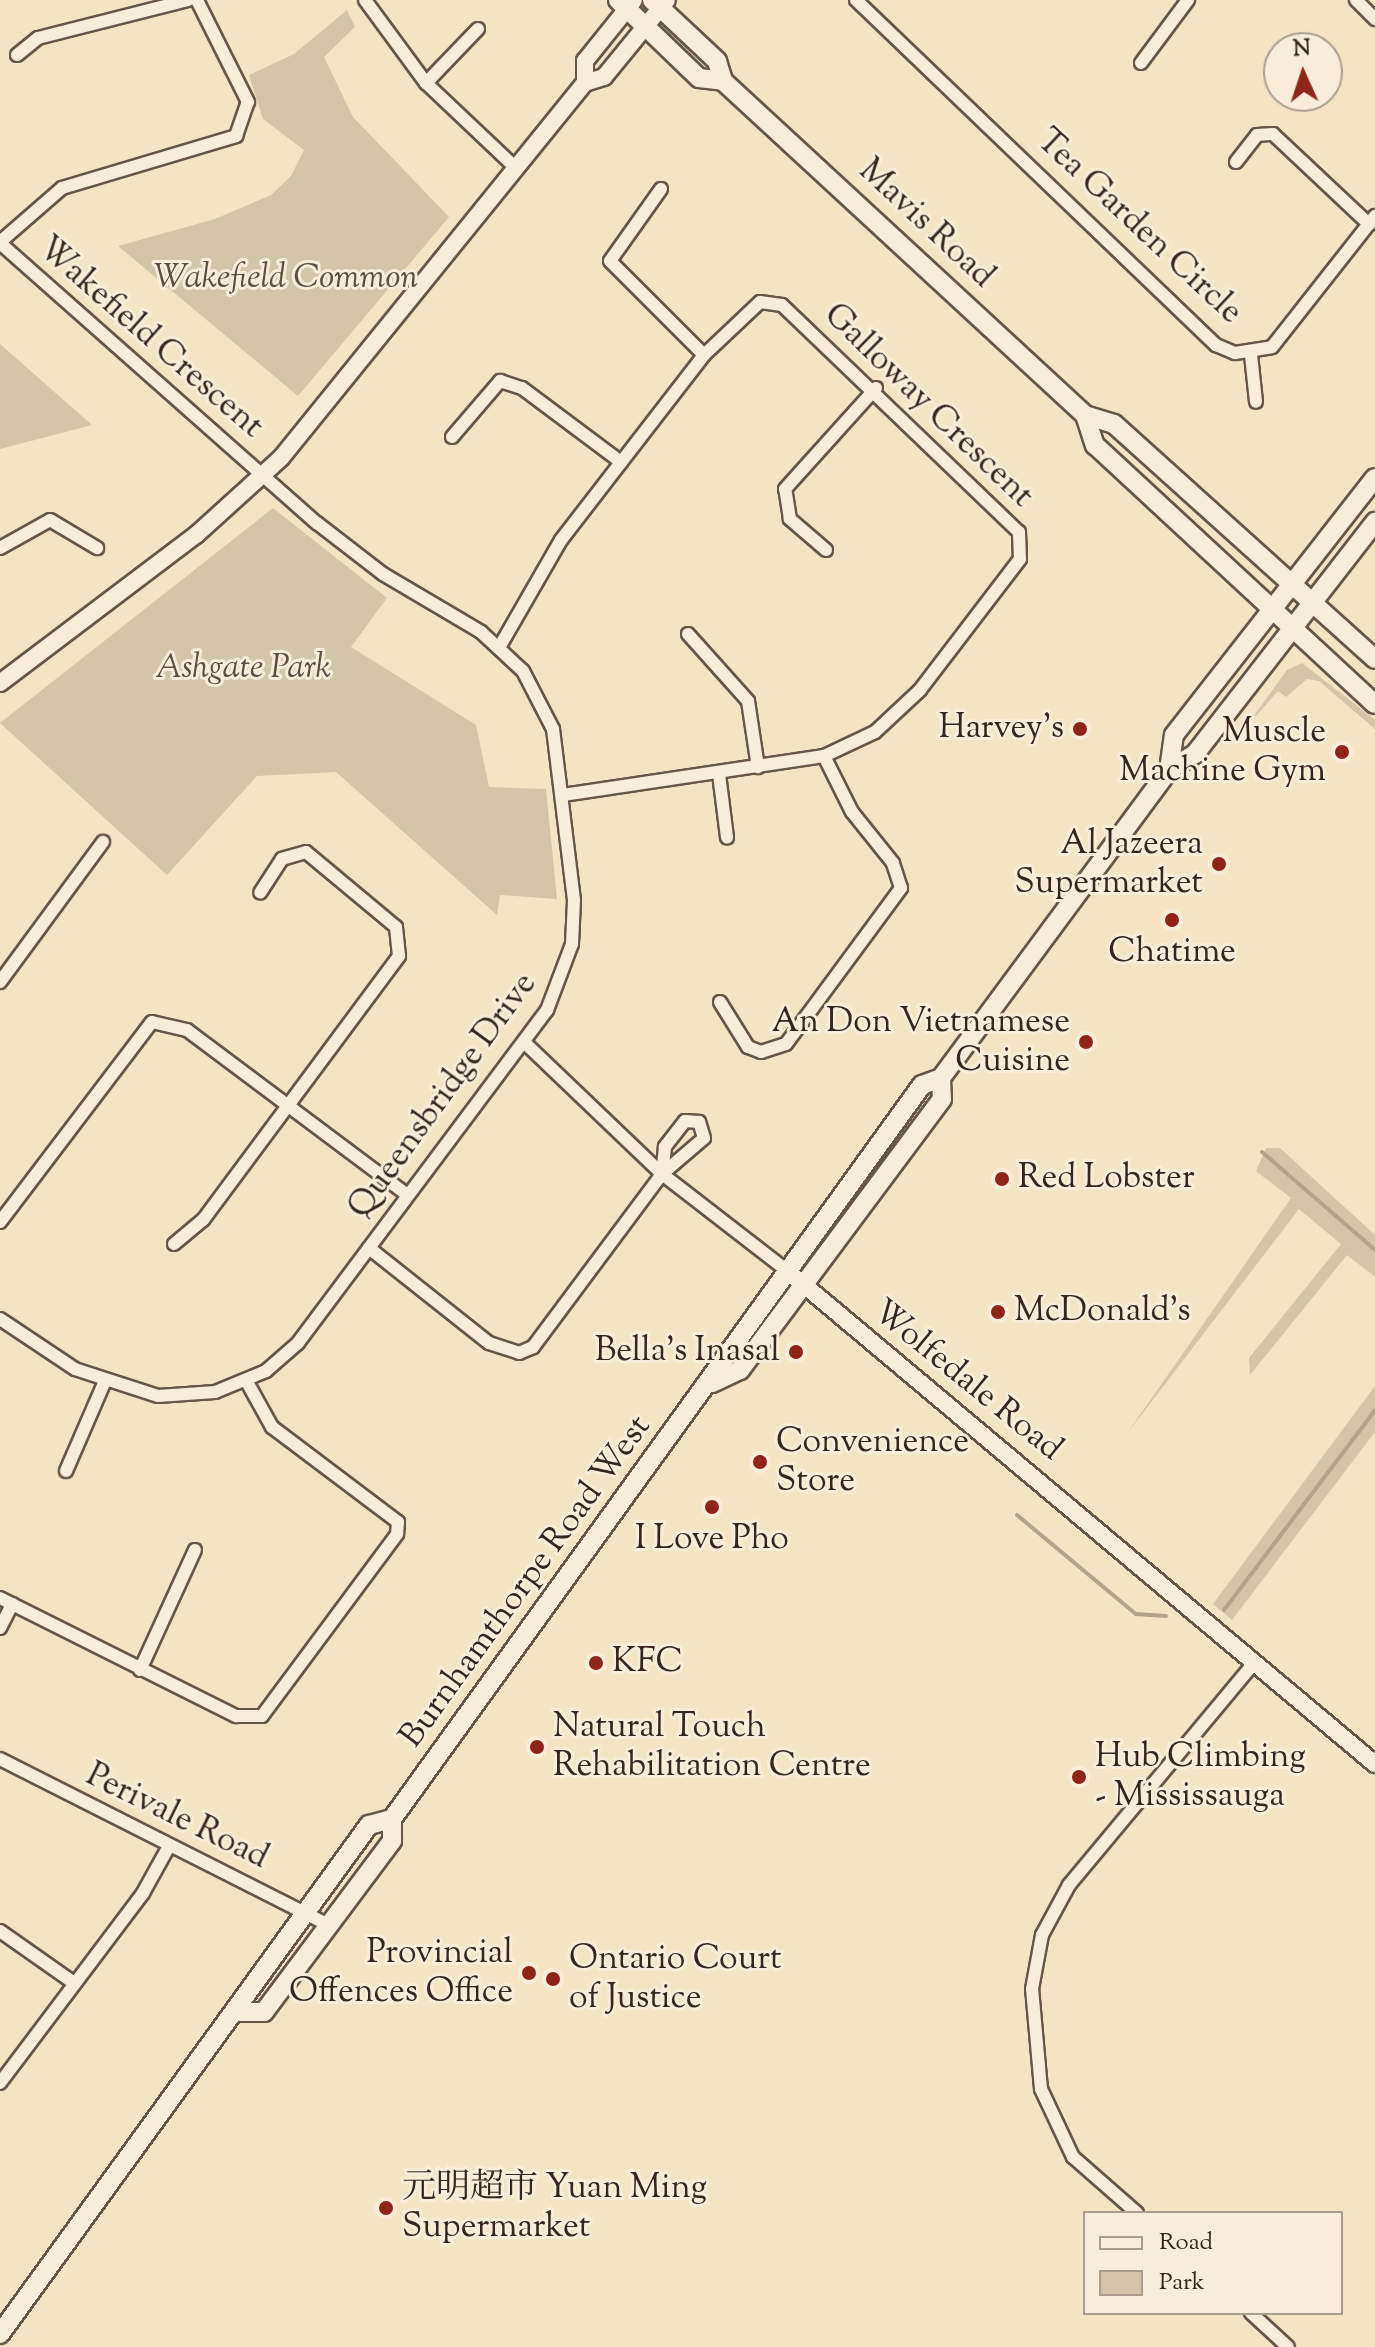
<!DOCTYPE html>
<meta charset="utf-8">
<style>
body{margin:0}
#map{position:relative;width:1375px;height:2347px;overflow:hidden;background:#f4e4c4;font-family:"Sorts Mill Goudy","Noto Serif SC",serif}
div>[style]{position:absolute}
.green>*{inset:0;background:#d4c4a8}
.stream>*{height:4px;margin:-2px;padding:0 2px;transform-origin:2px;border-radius:2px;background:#b4a38b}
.roads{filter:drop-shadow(2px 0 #675547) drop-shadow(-2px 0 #675547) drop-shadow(0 2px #675547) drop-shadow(0 -2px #675547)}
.minor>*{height:12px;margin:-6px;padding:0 6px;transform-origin:6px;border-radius:6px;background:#f8edd9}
.tertiary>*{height:16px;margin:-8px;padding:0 8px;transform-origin:8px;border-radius:8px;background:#f8edd9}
.secondary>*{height:18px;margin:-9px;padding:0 9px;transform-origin:9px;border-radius:9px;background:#f8edd9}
.dots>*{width:22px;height:22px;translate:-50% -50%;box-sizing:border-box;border:4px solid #f8edd9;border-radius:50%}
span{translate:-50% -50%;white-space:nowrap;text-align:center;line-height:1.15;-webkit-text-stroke:6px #f8edd9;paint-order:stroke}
.street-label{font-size:34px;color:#38251d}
.park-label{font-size:34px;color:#5f4d40;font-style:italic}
.poi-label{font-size:34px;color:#38251d}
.right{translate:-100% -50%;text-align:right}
.left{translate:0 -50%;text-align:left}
.legend{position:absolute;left:1083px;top:2211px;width:260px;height:104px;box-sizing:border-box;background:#f8edd9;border:2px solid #ab9d8e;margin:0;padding:10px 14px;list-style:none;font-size:24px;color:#38251d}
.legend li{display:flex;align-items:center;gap:16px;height:40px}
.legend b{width:40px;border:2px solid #ab9d8e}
.north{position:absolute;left:1263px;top:32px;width:80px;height:80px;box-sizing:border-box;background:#f8edd9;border:2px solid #ab9d8e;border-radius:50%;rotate:357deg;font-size:22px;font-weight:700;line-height:32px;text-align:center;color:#38251d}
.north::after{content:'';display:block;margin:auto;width:28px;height:36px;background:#8f2418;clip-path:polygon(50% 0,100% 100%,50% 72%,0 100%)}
</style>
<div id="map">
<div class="green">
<i style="clip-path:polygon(347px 10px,355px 27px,324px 57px,353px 117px,449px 217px,298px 396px,118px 246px,215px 219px,271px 195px,291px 176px,304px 150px,263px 119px,249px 75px,294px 54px)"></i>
<i style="clip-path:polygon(0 344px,92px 425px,0 449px)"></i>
<i style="clip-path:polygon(273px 508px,387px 598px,351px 647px,476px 725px,489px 787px,546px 789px,557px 899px,500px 895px,497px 915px,336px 772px,257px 776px,167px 875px,0 723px)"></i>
<i style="clip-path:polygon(1302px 663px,1375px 720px,1375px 729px,1319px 681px,1307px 679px,1286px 697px,1278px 691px,1242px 732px,1287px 670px)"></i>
<i style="clip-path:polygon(1266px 1148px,1280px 1148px,1375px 1235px,1375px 1277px,1347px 1255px,1250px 1375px,1249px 1358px,1341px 1244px,1299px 1209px,1126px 1435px,1291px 1198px,1256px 1171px)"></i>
<i style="clip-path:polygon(1375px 1386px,1375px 1432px,1232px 1620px,1213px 1604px)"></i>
</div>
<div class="stream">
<i style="left:1262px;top:1152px;width:150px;rotate:40.9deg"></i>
<i style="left:1017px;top:1515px;width:155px;rotate:39.8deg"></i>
<i style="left:1136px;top:1614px;width:30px;rotate:4deg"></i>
<i style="left:1224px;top:1610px;width:251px;rotate:-52.9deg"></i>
</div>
<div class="roads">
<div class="minor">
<i style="left:365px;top:0;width:103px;rotate:53.7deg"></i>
<i style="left:426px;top:83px;width:125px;rotate:43.4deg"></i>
<i style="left:856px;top:0;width:499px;rotate:43.8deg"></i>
<i style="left:1216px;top:345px;width:21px;rotate:23deg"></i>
<i style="left:1235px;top:353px;width:37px;rotate:-9deg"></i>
<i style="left:1272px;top:347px;width:167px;rotate:-51.8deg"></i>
<i style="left:1356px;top:0;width:27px;rotate:45deg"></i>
<i style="left:17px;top:55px;width:27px;rotate:-39deg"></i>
<i style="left:38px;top:38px;width:155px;rotate:-14.2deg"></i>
<i style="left:1141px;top:63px;width:79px;rotate:-53.3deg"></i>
<i style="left:426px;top:83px;width:75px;rotate:-46.1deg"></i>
<i style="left:1236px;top:162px;width:34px;rotate:-52deg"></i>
<i style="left:1257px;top:135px;width:16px;rotate:-4deg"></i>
<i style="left:1273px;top:134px;width:132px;rotate:43.2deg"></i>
<i style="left:661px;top:189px;width:88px;rotate:125.3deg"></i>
<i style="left:610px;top:261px;width:133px;rotate:45deg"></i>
<i style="left:0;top:242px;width:82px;rotate:-41.1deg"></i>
<i style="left:62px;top:188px;width:182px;rotate:-16.6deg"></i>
<i style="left:236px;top:136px;width:36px;rotate:-71deg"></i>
<i style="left:248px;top:102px;width:114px;rotate:-116.6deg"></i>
<i style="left:0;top:243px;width:423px;rotate:41.5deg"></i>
<i style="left:317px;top:523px;width:83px;rotate:37.7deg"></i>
<i style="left:383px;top:574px;width:114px;rotate:30.6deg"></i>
<i style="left:481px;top:632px;width:57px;rotate:42.9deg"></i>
<i style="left:523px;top:671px;width:65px;rotate:62.7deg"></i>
<i style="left:553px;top:729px;width:172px;rotate:83deg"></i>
<i style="left:574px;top:900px;width:44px;rotate:92.6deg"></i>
<i style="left:572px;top:944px;width:71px;rotate:110.7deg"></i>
<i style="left:547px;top:1010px;width:416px;rotate:126.8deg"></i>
<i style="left:298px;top:1343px;width:43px;rotate:138.8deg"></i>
<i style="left:266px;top:1371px;width:55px;rotate:157.6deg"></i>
<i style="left:215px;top:1392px;width:57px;rotate:176deg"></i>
<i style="left:158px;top:1396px;width:87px;rotate:-162deg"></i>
<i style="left:75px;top:1369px;width:90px;rotate:-146.3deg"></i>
<i style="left:1251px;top:355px;width:47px;rotate:83.9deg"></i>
<i style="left:452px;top:437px;width:74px;rotate:-49.4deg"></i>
<i style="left:500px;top:381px;width:23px;rotate:18deg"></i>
<i style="left:522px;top:388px;width:124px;rotate:36.8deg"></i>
<i style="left:0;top:548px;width:57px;rotate:-29.2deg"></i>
<i style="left:50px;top:520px;width:55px;rotate:30.8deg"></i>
<i style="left:826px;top:550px;width:48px;rotate:-139.3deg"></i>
<i style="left:790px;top:519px;width:30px;rotate:-99deg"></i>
<i style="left:785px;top:489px;width:136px;rotate:-48deg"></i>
<i style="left:688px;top:634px;width:90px;rotate:48.2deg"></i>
<i style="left:748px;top:701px;width:67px;rotate:81.4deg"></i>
<i style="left:500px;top:646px;width:122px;rotate:-60.1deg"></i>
<i style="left:561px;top:540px;width:234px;rotate:-52.3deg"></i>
<i style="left:704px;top:355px;width:77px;rotate:-43.4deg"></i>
<i style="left:760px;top:302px;width:22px;rotate:8deg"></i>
<i style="left:782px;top:305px;width:328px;rotate:43.8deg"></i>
<i style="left:1019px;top:532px;width:27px;rotate:88deg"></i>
<i style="left:1020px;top:559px;width:165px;rotate:127.4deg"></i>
<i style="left:920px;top:690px;width:62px;rotate:137deg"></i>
<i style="left:875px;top:732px;width:56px;rotate:154.8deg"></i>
<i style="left:824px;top:756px;width:264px;rotate:171.5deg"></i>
<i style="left:719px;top:774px;width:64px;rotate:82.8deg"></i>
<i style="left:0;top:982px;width:174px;rotate:-53.7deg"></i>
<i style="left:720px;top:1002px;width:53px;rotate:58.1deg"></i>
<i style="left:748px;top:1047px;width:14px;rotate:21deg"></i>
<i style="left:761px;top:1052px;width:26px;rotate:-18deg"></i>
<i style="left:786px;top:1044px;width:194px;rotate:-53.6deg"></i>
<i style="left:901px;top:888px;width:26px;rotate:-108deg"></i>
<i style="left:893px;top:863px;width:65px;rotate:-128.8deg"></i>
<i style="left:852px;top:812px;width:63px;rotate:-116.6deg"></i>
<i style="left:524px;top:1042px;width:191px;rotate:43.7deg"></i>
<i style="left:662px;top:1174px;width:155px;rotate:37.7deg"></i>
<i style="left:0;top:1222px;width:251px;rotate:-52.8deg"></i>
<i style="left:152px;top:1022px;width:36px;rotate:13deg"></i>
<i style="left:187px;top:1030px;width:272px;rotate:36.8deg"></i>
<i style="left:174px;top:1244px;width:38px;rotate:-40deg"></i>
<i style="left:203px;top:1220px;width:329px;rotate:-53.4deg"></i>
<i style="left:399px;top:956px;width:29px;rotate:-96deg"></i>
<i style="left:396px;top:927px;width:117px;rotate:-140.2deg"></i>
<i style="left:306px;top:852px;width:25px;rotate:164deg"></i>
<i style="left:282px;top:859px;width:40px;rotate:122.9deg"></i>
<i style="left:369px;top:1248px;width:153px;rotate:38.4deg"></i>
<i style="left:489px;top:1343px;width:32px;rotate:18deg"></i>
<i style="left:519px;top:1353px;width:15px;rotate:-23deg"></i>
<i style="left:533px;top:1347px;width:216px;rotate:-53.3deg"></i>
<i style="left:662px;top:1174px;width:55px;rotate:-40.6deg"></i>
<i style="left:704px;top:1138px;width:17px;rotate:-107deg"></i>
<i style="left:699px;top:1122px;width:14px;rotate:-176deg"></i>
<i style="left:685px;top:1121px;width:33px;rotate:128deg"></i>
<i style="left:665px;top:1147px;width:27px;rotate:96deg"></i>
<i style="left:66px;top:1471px;width:98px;rotate:-66.6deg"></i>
<i style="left:0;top:1598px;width:264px;rotate:26.6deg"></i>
<i style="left:236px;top:1716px;width:26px"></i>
<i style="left:262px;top:1716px;width:227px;rotate:-53.4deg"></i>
<i style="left:397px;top:1534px;width:12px;rotate:-85deg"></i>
<i style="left:398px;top:1522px;width:158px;rotate:-143deg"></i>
<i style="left:272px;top:1427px;width:54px;rotate:-119deg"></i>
<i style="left:0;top:1628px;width:27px;rotate:-63deg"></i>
<i style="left:140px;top:1670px;width:132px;rotate:-65.4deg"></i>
<i style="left:0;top:1759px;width:369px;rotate:26.8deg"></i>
<i style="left:0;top:1931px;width:90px;rotate:35.1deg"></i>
<i style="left:0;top:2083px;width:238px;rotate:-53deg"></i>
<i style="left:143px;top:1893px;width:54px;rotate:-61deg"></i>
<i style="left:1137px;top:2213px;width:85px;rotate:-138.8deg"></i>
<i style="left:1073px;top:2157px;width:75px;rotate:-115.2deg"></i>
<i style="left:1041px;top:2089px;width:100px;rotate:-95.1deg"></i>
<i style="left:1032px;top:1989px;width:55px;rotate:-79.5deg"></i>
<i style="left:1042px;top:1935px;width:57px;rotate:-61.6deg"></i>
<i style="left:1069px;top:1885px;width:290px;rotate:-50.2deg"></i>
<i style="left:1251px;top:2313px;width:50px;rotate:42.6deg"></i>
</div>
<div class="tertiary">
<i style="left:585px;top:83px;width:22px;rotate:-90deg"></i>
<i style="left:585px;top:61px;width:78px;rotate:-51.2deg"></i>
<i style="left:0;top:683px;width:246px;rotate:-37.1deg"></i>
<i style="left:196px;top:535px;width:115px;rotate:-42.2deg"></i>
<i style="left:281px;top:458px;width:483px;rotate:-51deg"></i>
<i style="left:585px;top:83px;width:20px;rotate:-18deg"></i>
<i style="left:604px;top:77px;width:99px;rotate:-50.7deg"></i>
<i style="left:785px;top:1269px;width:770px;rotate:40deg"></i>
</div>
<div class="secondary">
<i style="left:618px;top:0;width:112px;rotate:43.9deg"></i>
<i style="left:699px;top:78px;width:24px;rotate:7deg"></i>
<i style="left:652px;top:0;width:89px;rotate:43.2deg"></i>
<i style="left:717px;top:61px;width:21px;rotate:73deg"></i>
<i style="left:723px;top:81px;width:493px;rotate:42.7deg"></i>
<i style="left:1085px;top:415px;width:30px;rotate:17deg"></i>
<i style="left:1114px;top:424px;width:351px;rotate:42deg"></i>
<i style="left:1085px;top:415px;width:32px;rotate:72deg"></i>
<i style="left:1095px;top:445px;width:381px;rotate:42.8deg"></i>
<i style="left:1169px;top:770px;width:35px;rotate:-82deg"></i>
<i style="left:1174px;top:735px;width:326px;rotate:-52deg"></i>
<i style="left:712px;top:1383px;width:31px;rotate:-25deg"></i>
<i style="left:740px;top:1370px;width:338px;rotate:-53.3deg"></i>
<i style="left:942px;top:1099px;width:21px;rotate:-93deg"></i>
<i style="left:240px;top:2012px;width:24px"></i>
<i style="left:264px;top:2012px;width:214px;rotate:-53.2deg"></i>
<i style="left:392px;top:1841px;width:22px;rotate:-90deg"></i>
<i style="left:392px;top:1819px;width:905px;rotate:-54.17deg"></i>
<i style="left:922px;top:1085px;width:20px;rotate:-20deg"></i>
<i style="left:941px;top:1078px;width:383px;rotate:-53.5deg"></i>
<i style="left:1169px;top:770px;width:31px;rotate:-32deg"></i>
<i style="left:1195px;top:754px;width:294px;rotate:-52.2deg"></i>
<i style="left:0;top:2334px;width:629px;rotate:-54.06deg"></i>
<i style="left:369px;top:1825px;width:24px;rotate:-15deg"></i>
</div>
</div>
<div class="dots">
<i style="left:1080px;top:729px;background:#8f2418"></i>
<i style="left:1342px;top:752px;background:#8f2418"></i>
<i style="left:1219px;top:864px;background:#8f2418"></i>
<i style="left:1172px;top:920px;background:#8f2418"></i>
<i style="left:1086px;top:1042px;background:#8f2418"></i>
<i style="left:1002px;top:1179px;background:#8f2418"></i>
<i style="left:998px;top:1312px;background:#8f2418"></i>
<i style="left:796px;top:1352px;background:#8f2418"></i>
<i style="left:760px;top:1462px;background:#8f2418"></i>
<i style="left:712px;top:1507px;background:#8f2418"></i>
<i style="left:596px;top:1663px;background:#8f2418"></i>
<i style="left:537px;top:1747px;background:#8f2418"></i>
<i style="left:1079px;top:1777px;background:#8f2418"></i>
<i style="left:529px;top:1973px;background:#8f2418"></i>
<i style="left:553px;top:1979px;background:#8f2418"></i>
<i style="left:386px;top:2208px;background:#8f2418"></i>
</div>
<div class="street-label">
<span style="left:926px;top:224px;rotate:43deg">Mavis Road</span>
<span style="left:1139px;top:227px;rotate:43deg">Tea Garden Circle</span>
<span style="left:150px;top:338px;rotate:41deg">Wakefield Crescent</span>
<span style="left:928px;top:406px;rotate:44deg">Galloway Crescent</span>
<span style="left:443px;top:1096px;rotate:-54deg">Queensbridge Drive</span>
<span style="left:967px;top:1381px;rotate:39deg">Wolfedale Road</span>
<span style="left:526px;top:1582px;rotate:-54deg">Burnhamthorpe Road West</span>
<span style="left:177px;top:1817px;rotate:26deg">Perivale Road</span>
</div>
<div class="park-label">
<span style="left:286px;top:279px">Wakefield Common</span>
<span style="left:243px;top:669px">Ashgate Park</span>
</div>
<div class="poi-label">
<span class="right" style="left:1064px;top:729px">Harvey's</span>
<span class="right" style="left:1326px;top:752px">Muscle<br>Machine Gym</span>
<span class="right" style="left:1203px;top:864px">Al Jazeera<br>Supermarket</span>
<span style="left:1172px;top:953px">Chatime</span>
<span class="right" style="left:1070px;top:1042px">An Don Vietnamese<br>Cuisine</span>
<span class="left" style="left:1018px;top:1179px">Red Lobster</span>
<span class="left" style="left:1014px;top:1312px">McDonald's</span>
<span class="right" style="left:780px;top:1352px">Bella’s Inasal</span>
<span class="left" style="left:776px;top:1462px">Convenience<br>Store</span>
<span style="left:712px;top:1540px">I Love Pho</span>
<span class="left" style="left:612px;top:1663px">KFC</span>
<span class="left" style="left:553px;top:1747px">Natural Touch<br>Rehabilitation Centre</span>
<span class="left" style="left:1095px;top:1777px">Hub Climbing<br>- Mississauga</span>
<span class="right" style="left:513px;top:1973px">Provincial<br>Offences Office</span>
<span class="left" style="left:569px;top:1979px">Ontario Court<br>of Justice</span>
<span class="left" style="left:402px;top:2208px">元明超市 Yuan Ming<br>Supermarket</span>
</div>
<ul class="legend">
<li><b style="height:10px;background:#f8edd9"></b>Road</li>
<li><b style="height:22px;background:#d4c4a8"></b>Park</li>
</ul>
<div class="north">N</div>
</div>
